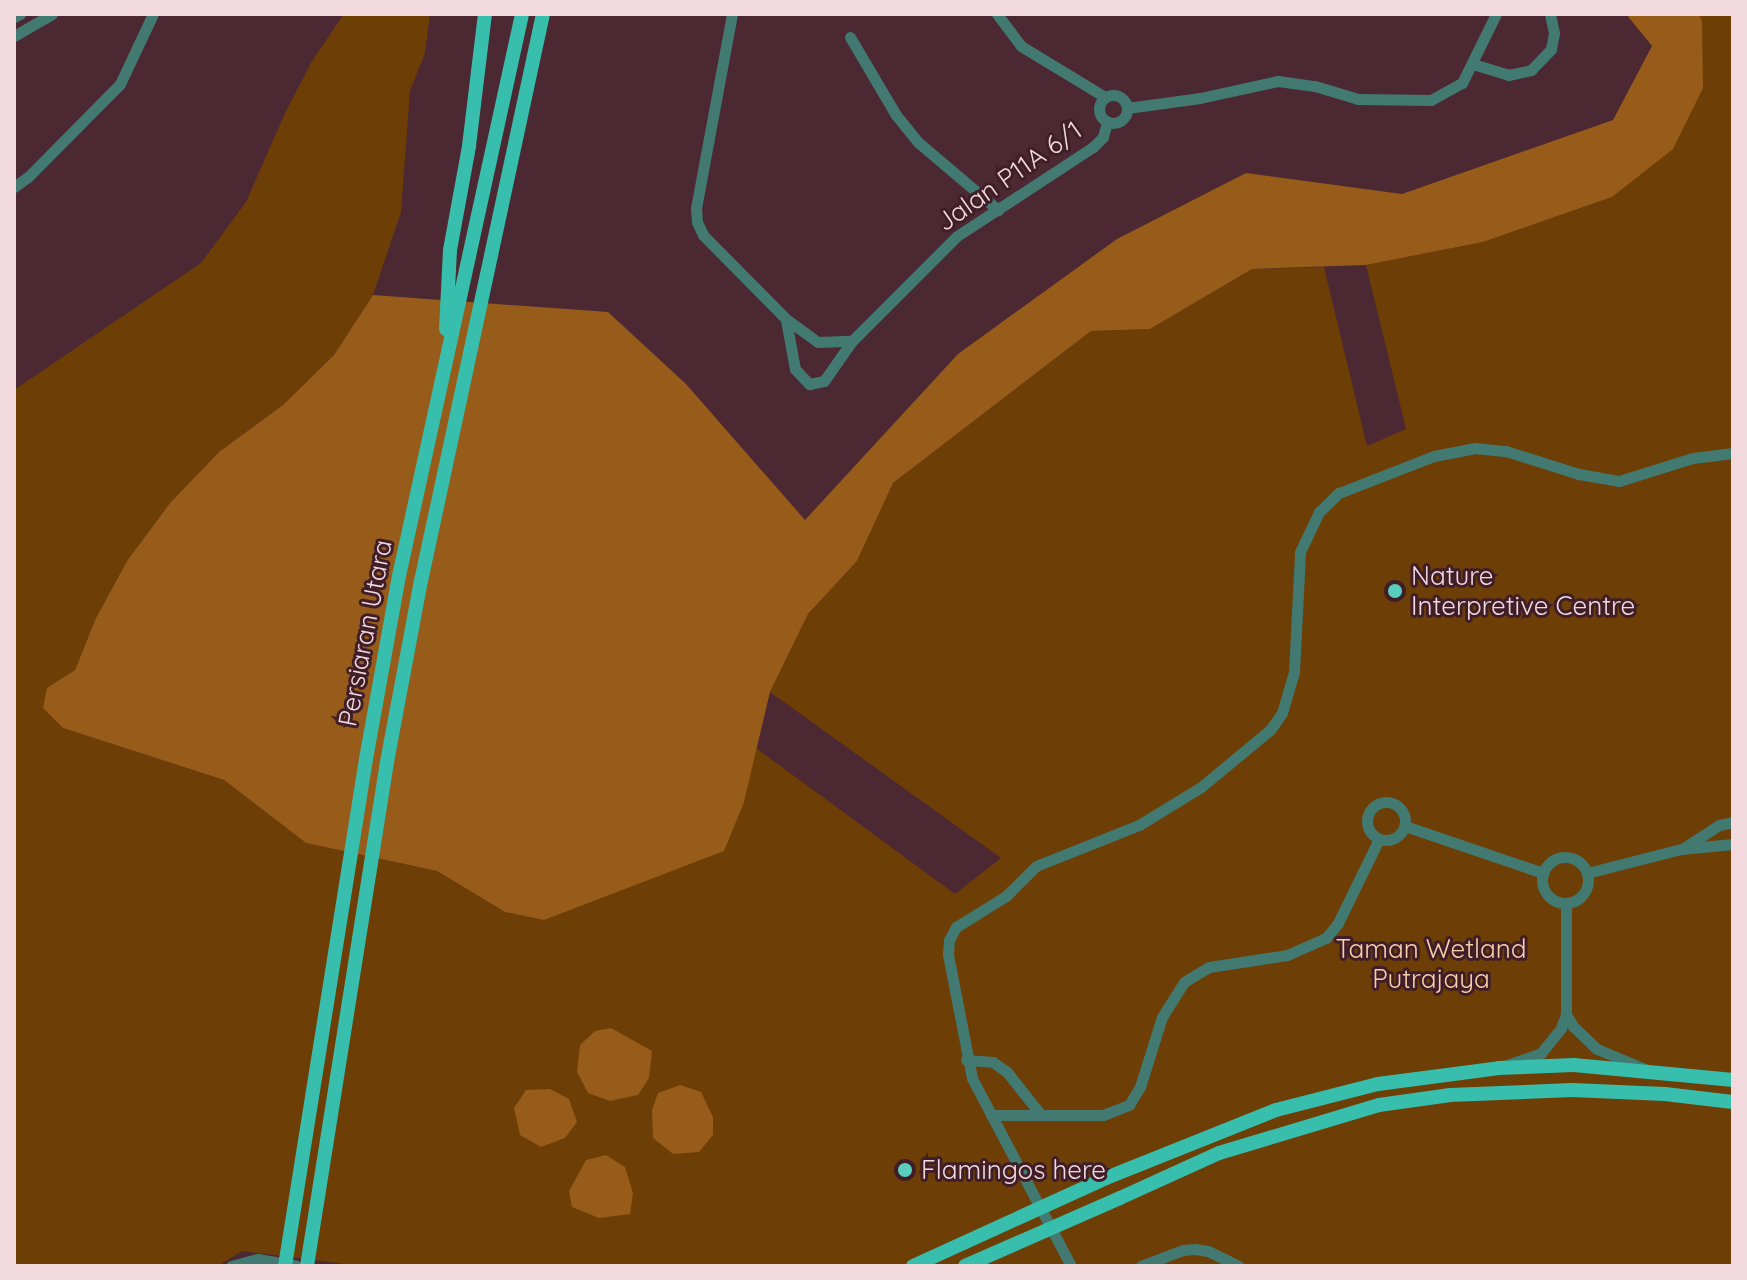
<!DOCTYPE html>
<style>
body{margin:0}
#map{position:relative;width:1747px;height:1280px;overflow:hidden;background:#4b2832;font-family:Quicksand,sans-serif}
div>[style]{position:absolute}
.green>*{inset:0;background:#6d3e05}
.forest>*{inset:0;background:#975b1a}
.minor>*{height:11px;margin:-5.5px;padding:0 5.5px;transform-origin:5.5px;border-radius:5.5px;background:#427a71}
.minor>.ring{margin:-5.5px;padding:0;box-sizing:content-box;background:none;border:11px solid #427a71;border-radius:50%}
.major>*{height:14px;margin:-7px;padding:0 7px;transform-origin:7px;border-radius:7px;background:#38bead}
.major-bridge>*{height:14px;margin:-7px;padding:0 7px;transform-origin:7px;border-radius:7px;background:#38bead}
.dots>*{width:22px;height:22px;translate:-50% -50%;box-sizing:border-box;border:4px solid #401e28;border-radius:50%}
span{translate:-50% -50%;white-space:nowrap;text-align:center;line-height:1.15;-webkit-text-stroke:6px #401e28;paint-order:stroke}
.street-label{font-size:26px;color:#f1d9de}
.poi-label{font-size:26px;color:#f1d9de}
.left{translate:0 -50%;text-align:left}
.park-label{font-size:26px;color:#f8cfab}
.frame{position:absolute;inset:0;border:16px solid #f1d9de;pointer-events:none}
</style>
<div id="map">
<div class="green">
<i style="clip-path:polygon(344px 14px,430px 14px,425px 53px,410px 91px,401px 212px,373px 295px,334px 355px,283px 405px,219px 452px,170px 503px,127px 561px,96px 618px,75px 670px,47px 689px,63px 728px,224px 780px,306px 843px,437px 871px,505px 912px,744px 802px,756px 748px,955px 894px,1001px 858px,770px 692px,808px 614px,857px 561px,893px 483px,1091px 331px,1150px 329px,1252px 269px,1324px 267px,1367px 446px,1406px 429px,1366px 265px,1483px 242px,1612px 197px,1702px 21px,1699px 14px,1733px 14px,1733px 1266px,361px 1266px,242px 1251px,218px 1266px,14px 1266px,14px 390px,201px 263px,246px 202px,285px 113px,312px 61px)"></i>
</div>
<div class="forest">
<i style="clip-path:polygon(1626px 14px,1699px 14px,1702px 21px,1703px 88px,1673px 149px,1612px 197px,1483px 242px,1366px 265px,1252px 269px,1150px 329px,1091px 331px,893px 483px,857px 561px,808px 614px,770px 692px,744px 802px,724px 851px,544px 920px,505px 912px,437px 871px,306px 843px,224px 780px,63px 728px,43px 708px,47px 688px,75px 670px,96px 618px,127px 561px,170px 503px,219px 452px,283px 405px,334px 355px,373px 295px,608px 312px,686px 384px,805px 520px,958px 354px,1117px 239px,1246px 173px,1402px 194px,1613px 120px,1652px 46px)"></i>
<i style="clip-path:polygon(611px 1028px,652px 1051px,649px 1078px,638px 1095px,610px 1101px,588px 1093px,577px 1072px,580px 1045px,595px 1031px)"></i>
<i style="clip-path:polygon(680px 1085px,701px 1092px,713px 1117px,713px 1135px,699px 1152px,673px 1154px,653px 1138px,652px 1110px,658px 1093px)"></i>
<i style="clip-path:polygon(550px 1089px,569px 1099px,577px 1122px,565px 1138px,541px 1147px,520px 1135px,514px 1108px,526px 1090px)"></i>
<i style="clip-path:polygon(606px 1155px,625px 1167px,633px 1193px,630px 1214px,599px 1218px,572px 1207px,569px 1191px,586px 1160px)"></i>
</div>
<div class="minor">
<i style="left:732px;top:14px;width:197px;rotate:100.5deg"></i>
<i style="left:696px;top:208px;width:14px;rotate:86deg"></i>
<i style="left:697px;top:222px;width:14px;rotate:65deg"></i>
<i style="left:703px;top:235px;width:118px;rotate:45.3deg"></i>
<i style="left:786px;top:319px;width:39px;rotate:36deg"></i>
<i style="left:818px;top:342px;width:34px;rotate:-2deg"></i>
<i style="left:852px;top:341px;width:148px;rotate:-45deg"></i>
<i style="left:957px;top:236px;width:163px;rotate:-33.2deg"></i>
<i style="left:1093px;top:147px;width:14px;rotate:-45deg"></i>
<i style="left:1103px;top:137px;width:16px;rotate:-75deg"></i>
<i style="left:997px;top:14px;width:40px;rotate:53deg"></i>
<i style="left:1021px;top:46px;width:98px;rotate:31.3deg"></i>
<i style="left:14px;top:17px;width:7px;rotate:-27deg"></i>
<i style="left:14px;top:36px;width:44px;rotate:-30.1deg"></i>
<i style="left:850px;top:37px;width:91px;rotate:59.5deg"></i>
<i style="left:896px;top:115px;width:36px;rotate:51deg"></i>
<i style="left:919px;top:143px;width:104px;rotate:40.3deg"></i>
<i style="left:1473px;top:64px;width:37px;rotate:17deg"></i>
<i style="left:1508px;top:75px;width:24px;rotate:-12deg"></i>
<i style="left:1531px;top:70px;width:29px;rotate:-46deg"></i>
<i style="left:1551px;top:49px;width:16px;rotate:-79deg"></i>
<i style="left:1554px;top:33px;width:19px;rotate:-102deg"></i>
<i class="ring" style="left:1099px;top:95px;width:17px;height:17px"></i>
<i style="left:1127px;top:108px;width:74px;rotate:-7.8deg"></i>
<i style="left:1200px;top:98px;width:80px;rotate:-12.3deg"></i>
<i style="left:1278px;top:81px;width:37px;rotate:8deg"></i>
<i style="left:1315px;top:86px;width:45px;rotate:16.8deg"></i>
<i style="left:1358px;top:99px;width:73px;rotate:0.8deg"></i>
<i style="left:1431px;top:100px;width:35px;rotate:-29deg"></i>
<i style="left:1462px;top:83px;width:77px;rotate:-63.8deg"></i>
<i style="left:14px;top:187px;width:17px;rotate:-36deg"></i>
<i style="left:28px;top:177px;width:131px;rotate:-45.3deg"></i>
<i style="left:120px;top:84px;width:77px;rotate:-64.8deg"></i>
<i style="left:786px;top:320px;width:50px;rotate:79.6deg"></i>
<i style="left:795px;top:369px;width:21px;rotate:47deg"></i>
<i style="left:809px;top:384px;width:15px;rotate:-11deg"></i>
<i style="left:824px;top:381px;width:49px;rotate:-55deg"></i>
<i class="ring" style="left:1367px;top:802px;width:27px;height:27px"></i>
<i style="left:1405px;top:826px;width:146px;rotate:18.8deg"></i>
<i style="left:1685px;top:847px;width:40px;rotate:-32.9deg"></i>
<i style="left:1719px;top:825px;width:14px;rotate:-12deg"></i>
<i class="ring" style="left:1542px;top:857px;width:35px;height:35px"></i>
<i style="left:1587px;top:873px;width:97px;rotate:-14.3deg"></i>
<i style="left:1681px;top:849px;width:52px;rotate:-5.5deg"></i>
<i style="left:1566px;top:1014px;width:14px;rotate:60deg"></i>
<i style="left:1573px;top:1026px;width:33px;rotate:44deg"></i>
<i style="left:1597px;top:1049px;width:52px;rotate:22.6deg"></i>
<i style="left:966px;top:1060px;width:27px;rotate:4deg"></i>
<i style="left:993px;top:1062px;width:17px;rotate:36deg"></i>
<i style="left:1007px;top:1072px;width:55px;rotate:51.7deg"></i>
<i style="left:1507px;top:1065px;width:36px;rotate:-19deg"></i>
<i style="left:1541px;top:1053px;width:32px;rotate:-51deg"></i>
<i style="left:1561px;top:1028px;width:15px;rotate:-70deg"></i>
<i style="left:1566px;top:1014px;width:111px;rotate:-90deg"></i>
<i style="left:991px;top:1115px;width:112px"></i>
<i style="left:1103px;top:1115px;width:28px;rotate:-21deg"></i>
<i style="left:1129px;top:1105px;width:21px;rotate:-59deg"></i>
<i style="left:1140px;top:1087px;width:73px;rotate:-72.6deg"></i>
<i style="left:1162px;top:1017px;width:41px;rotate:-57.8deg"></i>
<i style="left:1184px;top:982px;width:29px;rotate:-31deg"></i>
<i style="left:1209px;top:967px;width:79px;rotate:-8.7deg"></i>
<i style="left:1287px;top:955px;width:43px;rotate:-23.6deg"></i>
<i style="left:1326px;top:938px;width:19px;rotate:-51deg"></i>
<i style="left:1338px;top:923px;width:93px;rotate:-64deg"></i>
<i style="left:231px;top:1266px;width:28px;rotate:-15deg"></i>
<i style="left:258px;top:1259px;width:39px;rotate:10deg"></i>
<i style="left:1071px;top:1266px;width:212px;rotate:-117.8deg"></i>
<i style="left:972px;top:1078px;width:126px;rotate:-101deg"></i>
<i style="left:948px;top:954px;width:14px;rotate:-86deg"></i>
<i style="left:949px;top:940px;width:15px;rotate:-62deg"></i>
<i style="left:956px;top:927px;width:59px;rotate:-31.8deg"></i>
<i style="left:1006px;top:896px;width:42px;rotate:-45deg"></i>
<i style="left:1036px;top:866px;width:111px;rotate:-21.7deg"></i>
<i style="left:1139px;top:825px;width:73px;rotate:-31.5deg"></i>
<i style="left:1201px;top:787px;width:89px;rotate:-39.6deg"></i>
<i style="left:1270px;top:730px;width:21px;rotate:-55deg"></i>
<i style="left:1282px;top:713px;width:43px;rotate:-73.7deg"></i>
<i style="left:1294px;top:672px;width:120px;rotate:-87.1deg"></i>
<i style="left:1300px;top:552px;width:44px;rotate:-64.6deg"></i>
<i style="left:1319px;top:512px;width:28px;rotate:-44deg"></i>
<i style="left:1339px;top:493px;width:102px;rotate:-21.3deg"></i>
<i style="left:1434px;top:456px;width:42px;rotate:-11deg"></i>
<i style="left:1475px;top:448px;width:31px;rotate:6deg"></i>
<i style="left:1506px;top:451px;width:77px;rotate:17.5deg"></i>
<i style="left:1579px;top:474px;width:41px;rotate:9.9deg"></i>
<i style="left:1619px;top:481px;width:77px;rotate:-17.3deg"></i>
<i style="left:1693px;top:458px;width:40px;rotate:-7.1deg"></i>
<i style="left:1141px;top:1266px;width:45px;rotate:-20.9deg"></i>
<i style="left:1183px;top:1250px;width:12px;rotate:-5deg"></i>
<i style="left:1195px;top:1249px;width:13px;rotate:9deg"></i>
<i style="left:1208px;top:1251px;width:34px;rotate:26deg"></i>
</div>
<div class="major">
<i style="left:446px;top:329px;width:79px;rotate:-87.1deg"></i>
<i style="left:450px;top:250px;width:106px;rotate:-79.6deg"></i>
<i style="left:469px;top:146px;width:133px;rotate:-83.1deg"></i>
<i style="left:366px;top:759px;width:186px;rotate:-79.8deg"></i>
<i style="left:399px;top:576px;width:575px;rotate:-77.65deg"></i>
<i style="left:1106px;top:1178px;width:183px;rotate:-21.8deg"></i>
<i style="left:1276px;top:1110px;width:105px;rotate:-14.3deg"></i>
<i style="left:1378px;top:1084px;width:122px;rotate:-7.5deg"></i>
<i style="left:1499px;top:1068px;width:75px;rotate:-2.3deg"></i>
<i style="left:1574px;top:1065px;width:160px;rotate:5.4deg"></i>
<i style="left:1120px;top:1198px;width:109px;rotate:-24.4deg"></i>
<i style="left:1219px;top:1153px;width:167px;rotate:-16.7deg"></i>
<i style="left:1379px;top:1105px;width:72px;rotate:-8deg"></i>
<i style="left:1450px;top:1095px;width:122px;rotate:-2.3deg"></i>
<i style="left:1572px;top:1090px;width:93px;rotate:2.5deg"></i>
<i style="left:1665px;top:1094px;width:68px;rotate:6.7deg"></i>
<i style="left:307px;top:1266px;width:510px;rotate:-80.98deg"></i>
<i style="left:387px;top:762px;width:184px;rotate:-79.4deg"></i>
<i style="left:421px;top:581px;width:580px;rotate:-77.86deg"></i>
</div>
<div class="major-bridge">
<i style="left:285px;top:1266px;width:513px;rotate:-80.92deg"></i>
<i style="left:913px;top:1266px;width:212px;rotate:-24.5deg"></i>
<i style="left:965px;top:1266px;width:169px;rotate:-23.7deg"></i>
</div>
<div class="dots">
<i style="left:1395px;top:591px;background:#5acebd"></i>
<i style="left:905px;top:1170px;background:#5acebd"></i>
</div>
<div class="street-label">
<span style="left:1009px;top:176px;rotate:-35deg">Jalan P11A 6/1</span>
<span style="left:365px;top:633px;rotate:-79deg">Persiaran Utara</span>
</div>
<div class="poi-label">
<span class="left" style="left:1411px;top:591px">Nature<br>Interpretive Centre</span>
<span class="left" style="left:921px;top:1170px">Flamingos here</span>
</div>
<div class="park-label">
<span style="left:1431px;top:964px">Taman Wetland<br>Putrajaya</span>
</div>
<div class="frame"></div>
</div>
